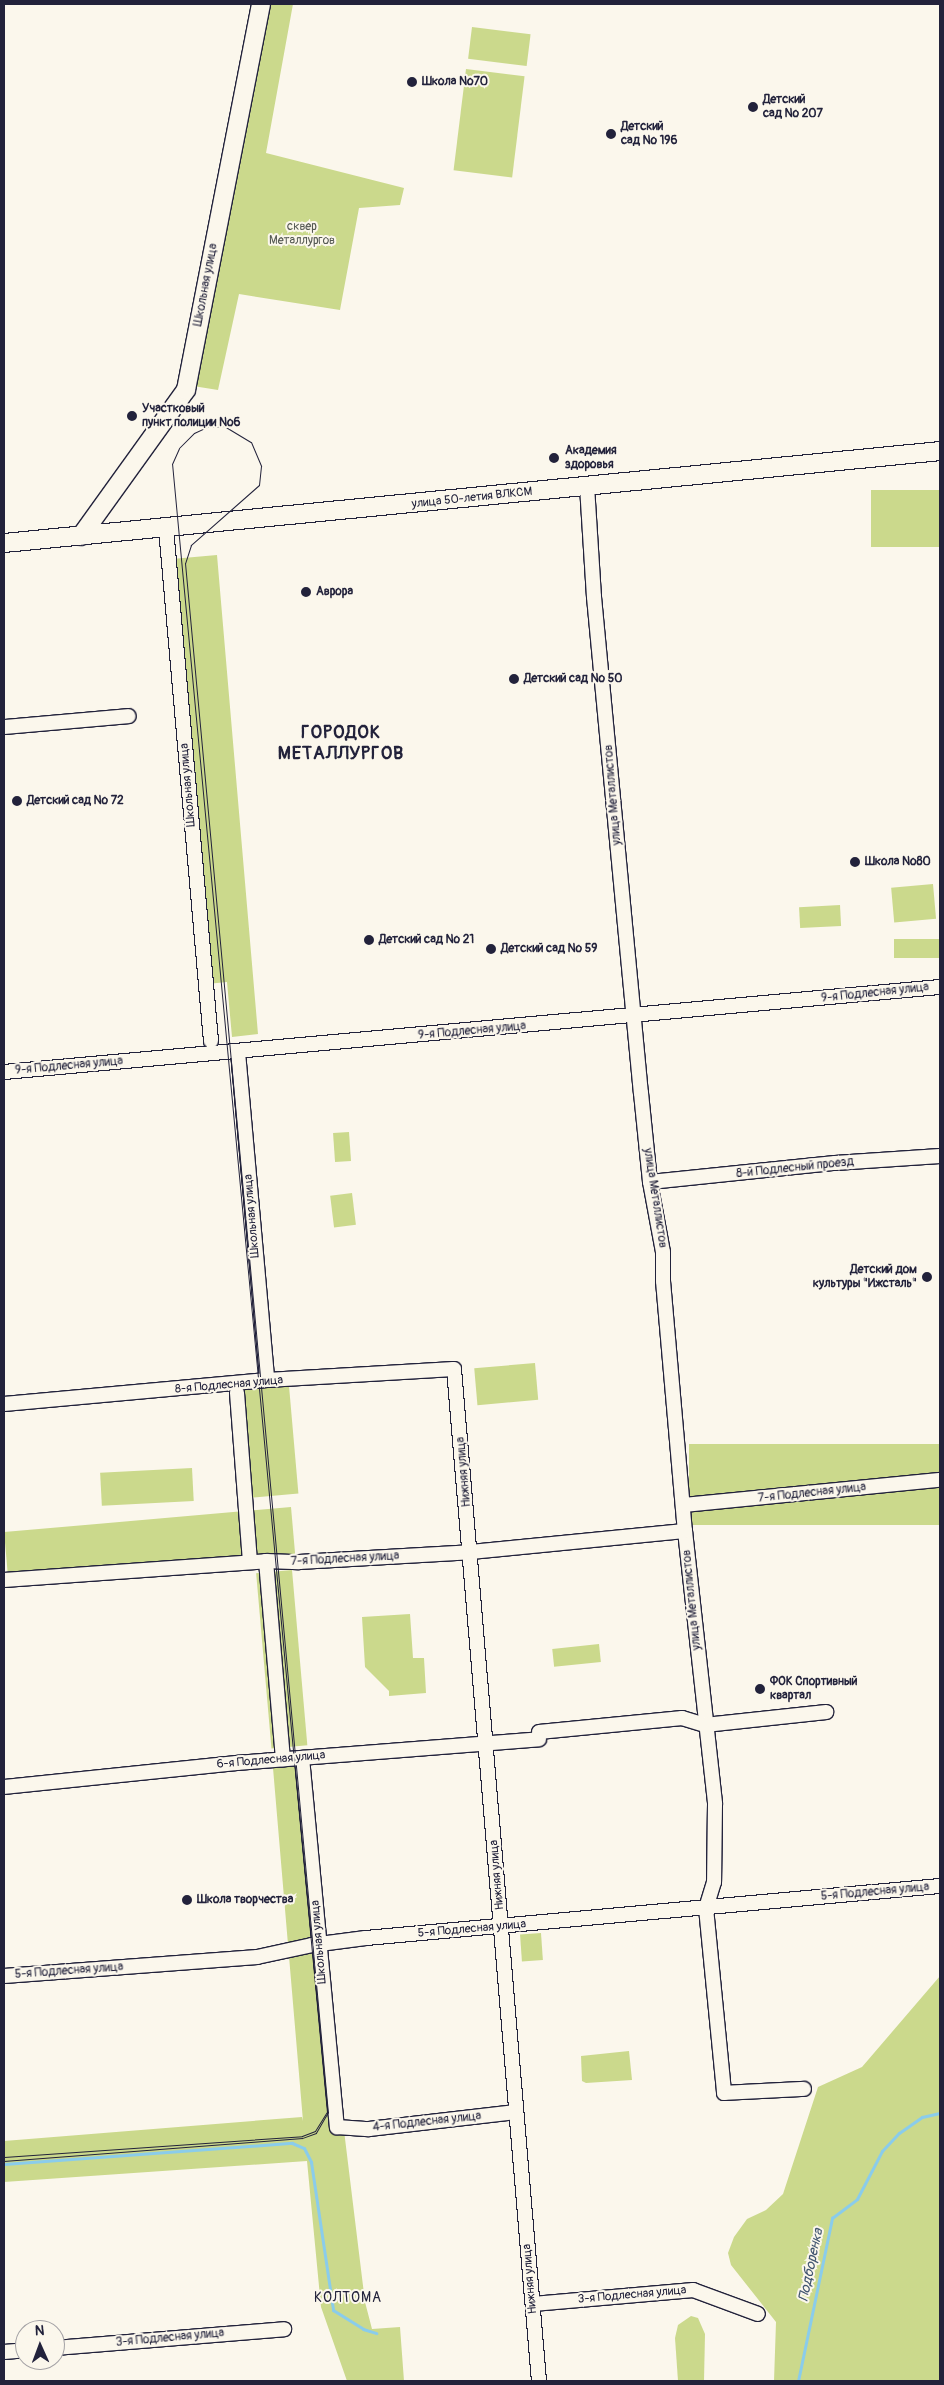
<!DOCTYPE html>
<meta charset="utf-8">
<style>
body{margin:0}
#map{position:relative;width:944px;height:2385px;overflow:hidden;background:#fbf7ec;font-family:Pangolin,sans-serif}
div>[style]{position:absolute}
.green>*{inset:0;background:#cbd98c;transform-origin:0 0}
.stream>*{height:3px;margin:-1.5px;padding:0 1.5px;transform-origin:1.5px;border-radius:1.5px;background:#8acceb}
.roads{filter:drop-shadow(1px 0 #22223b) drop-shadow(-1px 0 #22223b) drop-shadow(0 1px #22223b) drop-shadow(0 -1px #22223b)}
.minor>*{height:14px;margin:-7px;padding:0 7px;transform-origin:7px;border-radius:7px;background:#fbf7ec}
.major>*{height:18px;margin:-9px;padding:0 9px;transform-origin:9px;border-radius:9px;background:#fbf7ec}
.tram>*{height:1px;margin:-0.5px;padding:0 0.5px;transform-origin:0.5px;border-radius:0.5px;background:#22223b}
.dots>*{width:14px;height:14px;translate:-50% -50%;box-sizing:border-box;border:2px solid #fbf7ec;border-radius:50%}
span{translate:-50% -50%;white-space:nowrap;text-align:center;line-height:1.15;-webkit-text-stroke:4px #fbf7ec;paint-order:stroke}
.poi-label{font-size:12px;color:#22223b;font-weight:700}
.left{translate:0 -50%;text-align:left}
.right{translate:-100% -50%;text-align:right}
.park-label{font-size:12px;color:#555953}
.street-label{font-size:12px;color:#22223b}
.water-label{font-size:14px;color:#415570;font-style:italic}
.neighbourhood-label{font-size:14px;color:#22223b;letter-spacing:1px}
.district-label{font-size:18px;color:#22223b;font-weight:700;letter-spacing:1px}
.frame{position:absolute;inset:0;border:5px solid #22223b;pointer-events:none}
.north{position:absolute;left:15px;top:2320px;width:50px;height:50px;box-sizing:border-box;background:#fbf7ec;border:1px solid #a4a2a5;border-radius:50%;rotate:358deg;font-size:14px;font-weight:700;line-height:20px;text-align:center;color:#22223b}
.north::after{content:'';display:block;margin:auto;width:18px;height:22px;background:#22223b;clip-path:polygon(50% 0,100% 100%,50% 72%,0 100%)}
</style>
<div id="map">
<div class="green">
<i style="clip-path:polygon(266px 4px,293px 4px,266px 153px,404px 188px,400px 205px,359px 208px,340px 310px,239px 294px,218px 390px,193px 386px)"></i>
<i style="left:472px;top:27px;width:59px;height:32px;rotate:7deg"></i>
<i style="left:466px;top:69px;width:59px;height:102px;rotate:7deg"></i>
<i style="left:940px;top:490px;width:57px;height:69px;rotate:90deg"></i>
<i style="clip-path:polygon(217px 555px,258px 1034px,232px 1037px,227px 982px,207px 984px,172px 559px)"></i>
<i style="left:933px;top:884px;width:35px;height:42px;rotate:85deg"></i>
<i style="left:840px;top:905px;width:21px;height:41px;rotate:87deg"></i>
<i style="left:940px;top:939px;width:19px;height:46px;rotate:90deg"></i>
<i style="left:349px;top:1132px;width:29px;height:16px;rotate:86deg"></i>
<i style="left:352px;top:1193px;width:32px;height:22px;rotate:83deg"></i>
<i style="left:535px;top:1363px;width:37px;height:61px;rotate:85deg"></i>
<i style="left:289px;top:1386px;width:108px;height:56px;rotate:85deg"></i>
<i style="left:940px;top:1444px;width:81px;height:251px;rotate:90deg"></i>
<i style="left:192px;top:1468px;width:33px;height:92px;rotate:87deg"></i>
<i style="left:291px;top:1507px;width:47px;height:288px;rotate:85deg"></i>
<i style="left:292px;top:1570px;width:176px;height:36px;rotate:85deg"></i>
<i style="clip-path:polygon(410px 1614px,413px 1658px,424px 1658px,426px 1693px,389px 1696px,389px 1691px,365px 1667px,362px 1617px)"></i>
<i style="left:599px;top:1644px;width:18px;height:47px;rotate:84deg"></i>
<i style="clip-path:polygon(310px 1764px,342px 2114px,365px 2302px,372px 2329px,400px 2327px,404px 2381px,347px 2381px,321px 2307px,307px 2161px,4px 2182px,4px 2141px,302px 2117px,303px 2121px,273px 1768px)"></i>
<i style="left:541px;top:1933px;width:27px;height:21px;rotate:86deg"></i>
<i style="clip-path:polygon(940px 1976px,940px 2381px,774px 2381px,776px 2322px,731px 2265px,728px 2253px,734px 2237px,747px 2219px,766px 2210px,783px 2194px,818px 2087px,862px 2067px)"></i>
<i style="clip-path:polygon(629px 2051px,632px 2080px,586px 2083px,582px 2081px,581px 2056px)"></i>
<i style="clip-path:polygon(691px 2316px,698px 2318px,705px 2334px,704px 2381px,678px 2381px,675px 2338px,678px 2325px)"></i>
</div>
<div class="stream">
<i style="left:4px;top:2164px;width:289px;rotate:-4.2deg"></i>
<i style="left:292px;top:2143px;width:13px;rotate:23deg"></i>
<i style="left:304px;top:2148px;width:16px;rotate:63deg"></i>
<i style="left:311px;top:2162px;width:150px;rotate:81.5deg"></i>
<i style="left:333px;top:2310px;width:36px;rotate:32deg"></i>
<i style="left:363px;top:2329px;width:14px;rotate:17deg"></i>
<i style="left:798px;top:2381px;width:167px;rotate:-78.2deg"></i>
<i style="left:832px;top:2218px;width:31px;rotate:-37deg"></i>
<i style="left:857px;top:2199px;width:54px;rotate:-62.5deg"></i>
<i style="left:882px;top:2151px;width:25px;rotate:-47deg"></i>
<i style="left:899px;top:2133px;width:28px;rotate:-35deg"></i>
<i style="left:922px;top:2117px;width:18px;rotate:-13deg"></i>
</div>
<div class="roads">
<div class="minor">
<i style="left:587px;top:486px;width:111px;rotate:86.4deg"></i>
<i style="left:594px;top:597px;width:498px;rotate:84.6deg"></i>
<i style="left:641px;top:1093px;width:89px;rotate:84.2deg"></i>
<i style="left:650px;top:1182px;width:71px;rotate:79.5deg"></i>
<i style="left:663px;top:1252px;width:29px;rotate:90deg"></i>
<i style="left:663px;top:1281px;width:251px;rotate:85deg"></i>
<i style="left:685px;top:1531px;width:275px;rotate:83.7deg"></i>
<i style="left:715px;top:1804px;width:78px;rotate:90.7deg"></i>
<i style="left:714px;top:1882px;width:27px;rotate:107deg"></i>
<i style="left:706px;top:1908px;width:186px;rotate:84.4deg"></i>
<i style="left:724px;top:2093px;width:80px;rotate:-2.9deg"></i>
<i style="left:166px;top:528px;width:515px;rotate:84.99deg"></i>
<i style="left:4px;top:727px;width:125px;rotate:-5deg"></i>
<i style="left:238px;top:1052px;width:329px;rotate:84.9deg"></i>
<i style="left:4px;top:1072px;width:940px;rotate:-5.19deg"></i>
<i style="left:650px;top:1182px;width:186px;rotate:-5.9deg"></i>
<i style="left:835px;top:1163px;width:105px;rotate:-3.8deg"></i>
<i style="left:237px;top:1393px;width:169px;rotate:85.6deg"></i>
<i style="left:4px;top:1404px;width:264px;rotate:-5.2deg"></i>
<i style="left:267px;top:1380px;width:187px;rotate:-3.4deg"></i>
<i style="left:454px;top:1369px;width:1016px;rotate:85.2deg"></i>
<i style="left:683px;top:1505px;width:258px;rotate:-5.6deg"></i>
<i style="left:266px;top:1561px;width:199px;rotate:85.1deg"></i>
<i style="left:4px;top:1580px;width:263px;rotate:-4.1deg"></i>
<i style="left:266px;top:1561px;width:33px;rotate:2deg"></i>
<i style="left:299px;top:1562px;width:171px;rotate:-3.3deg"></i>
<i style="left:470px;top:1552px;width:216px;rotate:-5.6deg"></i>
<i style="left:539px;top:1732px;width:144px;rotate:-5.6deg"></i>
<i style="left:682px;top:1718px;width:24px;rotate:17deg"></i>
<i style="left:705px;top:1725px;width:122px;rotate:-6.1deg"></i>
<i style="left:302px;top:1758px;width:371px;rotate:84.6deg"></i>
<i style="left:337px;top:2127px;width:32px;rotate:4deg"></i>
<i style="left:369px;top:2129px;width:148px;rotate:-6.6deg"></i>
<i style="left:4px;top:1787px;width:234px;rotate:-5.9deg"></i>
<i style="left:237px;top:1763px;width:303px;rotate:-4.5deg"></i>
<i style="left:4px;top:1976px;width:254px;rotate:-4.3deg"></i>
<i style="left:257px;top:1957px;width:56px;rotate:-12.3deg"></i>
<i style="left:312px;top:1945px;width:54px;rotate:-7.4deg"></i>
<i style="left:366px;top:1938px;width:576px;rotate:-5.18deg"></i>
<i style="left:533px;top:2304px;width:161px;rotate:-5deg"></i>
<i style="left:693px;top:2290px;width:69px;rotate:20.3deg"></i>
<i style="left:55px;top:2348px;width:230px;rotate:-4.7deg"></i>
<i style="left:4px;top:2352px;width:21px;rotate:-5deg"></i>
</div>
<div class="major">
<i style="left:81px;top:536px;width:180px;rotate:-54.3deg"></i>
<i style="left:186px;top:390px;width:393px;rotate:-79deg"></i>
<i style="left:4px;top:543px;width:941px;rotate:-5.61deg"></i>
</div>
</div>
<div class="tram">
<i style="left:4px;top:2157px;width:299px;rotate:-4deg"></i>
<i style="left:302px;top:2136px;width:14px;rotate:-21deg"></i>
<i style="left:315px;top:2131px;width:22px;rotate:-58deg"></i>
<i style="left:327px;top:2112px;width:1655px;rotate:-95.37deg"></i>
<i style="left:172px;top:464px;width:17px;rotate:-66deg"></i>
<i style="left:179px;top:448px;width:21px;rotate:-45deg"></i>
<i style="left:194px;top:433px;width:14px;rotate:-25deg"></i>
<i style="left:207px;top:427px;width:17px;rotate:-3deg"></i>
<i style="left:224px;top:426px;width:31px;rotate:31deg"></i>
<i style="left:251px;top:442px;width:26px;rotate:67deg"></i>
<i style="left:261px;top:466px;width:19px;rotate:96deg"></i>
<i style="left:259px;top:485px;width:91px;rotate:138.6deg"></i>
<i style="left:191px;top:545px;width:19px;rotate:108deg"></i>
<i style="left:185px;top:563px;width:1556px;rotate:84.73deg"></i>
<i style="left:328px;top:2112px;width:24px;rotate:120deg"></i>
<i style="left:316px;top:2133px;width:15px;rotate:160deg"></i>
<i style="left:302px;top:2138px;width:299px;rotate:175.6deg"></i>
</div>
<div class="dots">
<i style="left:412px;top:82px;background:#22223b"></i>
<i style="left:753px;top:107px;background:#22223b"></i>
<i style="left:611px;top:134px;background:#22223b"></i>
<i style="left:132px;top:416px;background:#22223b"></i>
<i style="left:554px;top:458px;background:#22223b"></i>
<i style="left:306px;top:592px;background:#22223b"></i>
<i style="left:514px;top:679px;background:#22223b"></i>
<i style="left:17px;top:801px;background:#22223b"></i>
<i style="left:855px;top:862px;background:#22223b"></i>
<i style="left:369px;top:940px;background:#22223b"></i>
<i style="left:491px;top:949px;background:#22223b"></i>
<i style="left:927px;top:1277px;background:#22223b"></i>
<i style="left:760px;top:1689px;background:#22223b"></i>
<i style="left:187px;top:1900px;background:#22223b"></i>
</div>
<div class="poi-label">
<span class="left" style="left:422px;top:82px">Школа №70</span>
<span class="left" style="left:763px;top:107px">Детский<br>сад № 207</span>
<span class="left" style="left:621px;top:134px">Детский<br>сад № 196</span>
<span class="left" style="left:142px;top:416px">Участковый<br>пункт полиции №6</span>
<span class="left" style="left:565px;top:458px">Академия<br>здоровья</span>
<span class="left" style="left:316px;top:592px">Аврора</span>
<span class="left" style="left:524px;top:679px">Детский сад № 50</span>
<span class="left" style="left:27px;top:801px">Детский сад № 72</span>
<span class="left" style="left:865px;top:862px">Школа №80</span>
<span class="left" style="left:379px;top:940px">Детский сад № 21</span>
<span class="left" style="left:501px;top:949px">Детский сад № 59</span>
<span class="right" style="left:917px;top:1277px">Детский дом<br>культуры "Ижсталь"</span>
<span class="left" style="left:770px;top:1689px">ФОК Спортивный<br>квартал</span>
<span class="left" style="left:197px;top:1900px">Школа творчества</span>
</div>
<div class="park-label">
<span style="left:302px;top:234px">сквер<br>Металлургов</span>
</div>
<div class="street-label">
<span style="left:206px;top:285px;rotate:-79deg">Школьная улица</span>
<span style="left:472px;top:498px;rotate:-6deg">улица 50-летия ВЛКСМ</span>
<span style="left:188px;top:785px;rotate:-95deg">Школьная улица</span>
<span style="left:613px;top:795px;rotate:-95deg">улица Металлистов</span>
<span style="left:875px;top:993px;rotate:-6deg">9-я Подлесная улица</span>
<span style="left:472px;top:1031px;rotate:-5deg">9-я Подлесная улица</span>
<span style="left:69px;top:1066px;rotate:-5deg">9-я Подлесная улица</span>
<span style="left:795px;top:1168px;rotate:-6deg">8-й Подлесный проезд</span>
<span style="left:655px;top:1198px;rotate:81deg">улица Металлистов</span>
<span style="left:252px;top:1216px;rotate:-95deg">Школьная улица</span>
<span style="left:229px;top:1385px;rotate:-5deg">8-я Подлесная улица</span>
<span style="left:464px;top:1472px;rotate:-95deg">Нижняя улица</span>
<span style="left:812px;top:1493px;rotate:-6deg">7-я Подлесная улица</span>
<span style="left:345px;top:1559px;rotate:-3deg">7-я Подлесная улица</span>
<span style="left:692px;top:1600px;rotate:-96deg">улица Металлистов</span>
<span style="left:271px;top:1760px;rotate:-5deg">6-я Подлесная улица</span>
<span style="left:497px;top:1875px;rotate:-95deg">Нижняя улица</span>
<span style="left:875px;top:1892px;rotate:-5deg">5-я Подлесная улица</span>
<span style="left:472px;top:1929px;rotate:-5deg">5-я Подлесная улица</span>
<span style="left:319px;top:1942px;rotate:-95deg">Школьная улица</span>
<span style="left:69px;top:1971px;rotate:-4deg">5-я Подлесная улица</span>
<span style="left:427px;top:2122px;rotate:-6deg">4-я Подлесная улица</span>
<span style="left:530px;top:2279px;rotate:-95deg">Нижняя улица</span>
<span style="left:632px;top:2295px;rotate:-5deg">3-я Подлесная улица</span>
<span style="left:170px;top:2338px;rotate:-5deg">3-я Подлесная улица</span>
</div>
<div class="water-label">
<span style="left:811px;top:2265px;rotate:-78deg">Подборенка</span>
</div>
<div class="neighbourhood-label">
<span style="left:348px;top:2298px">КОЛТОМА</span>
</div>
<div class="district-label">
<span style="left:341px;top:744px">ГОРОДОК<br>МЕТАЛЛУРГОВ</span>
</div>
<div class="frame"></div>
<div class="north">N</div>
</div>
